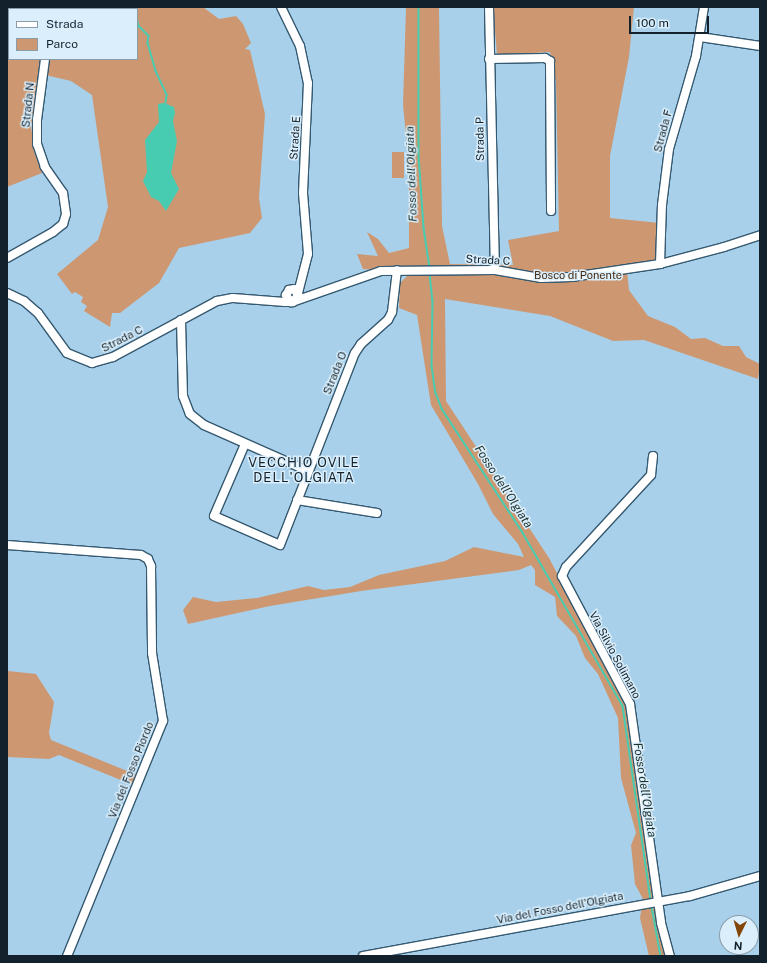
<!DOCTYPE html>
<meta charset="utf-8">
<style>
body{margin:0}
#map{position:relative;width:767px;height:963px;overflow:hidden;background:#a8d0ea;font-family:"Public Sans",sans-serif}
div>[style]{position:absolute}
.green>*{inset:0;background:#cd9871;transform-origin:0 0}
.water>*{inset:0;background:#47ccb2}
.stream>*{height:1.5px;margin:-0.75px;padding:0 0.75px;transform-origin:0.75px;border-radius:0.75px;background:#47ccb2}
.roads{filter:drop-shadow(1px 0 #355970) drop-shadow(-1px 0 #355970) drop-shadow(0 1px #355970) drop-shadow(0 -1px #355970)}
.minor>*{height:8px;margin:-4px;padding:0 4px;transform-origin:4px;border-radius:4px;background:#fff}
span{translate:-50% -50%;white-space:nowrap;text-align:center;line-height:1.15;-webkit-text-stroke:3px #daeefb;paint-order:stroke}
.street-label{font-size:11px;color:#12212b}
.park-label{font-size:11px;color:#492a10}
.water-label{font-size:12px;color:#1c322d;font-style:italic}
.quarter-label{font-size:13px;color:#12212b;letter-spacing:1px}
.frame{position:absolute;inset:0;border:8px solid #12212b;pointer-events:none}
.legend{position:absolute;left:8px;top:8px;width:130px;height:52px;box-sizing:border-box;background:#daeefb;border:1px solid #8a9ca8;margin:0;padding:5px 7px;list-style:none;font-size:12px;color:#12212b}
.legend li{display:flex;align-items:center;gap:8px;height:20px}
.legend b{width:20px;border:1px solid #8a9ca8}
.north{position:absolute;left:719px;top:915px;width:40px;height:40px;box-sizing:border-box;background:#daeefb;border:1px solid #8a9ca8;border-radius:50%;rotate:185deg;font-size:11px;font-weight:700;line-height:16px;text-align:center;color:#12212b}
.north::after{content:'';display:block;margin:auto;width:14px;height:18px;background:#844606;clip-path:polygon(50% 0,100% 100%,50% 72%,0 100%)}
.scale{position:absolute;left:629px;top:16px;width:80px;height:18px;box-sizing:border-box;border:2px solid #12212b;border-top:0;padding-left:5px;font-size:12px;line-height:14px;white-space:nowrap;color:#12212b;-webkit-text-stroke:3px #daeefb;paint-order:stroke}
</style>
<div id="map">
<div class="green">
<i style="clip-path:polygon(evenodd,7px 7px,203px 7px,219px 19px,236px 16px,243px 24px,251px 43px,245px 49px,250px 50px,265px 114px,259px 198px,262px 218px,250px 233px,179px 248px,159px 283px,120px 313px,112px 313px,110px 327px,84px 311px,87px 306px,81px 302px,83px 297px,75px 292px,72px 294px,57px 274px,98px 240px,108px 207px,92px 95px,71px 81px,41px 74px,31px 125px,34px 151px,42px 173px,7px 187px,7px 7px,9px 9px,137px 9px,137px 59px,9px 59px,9px 9px)"></i>
<i style="clip-path:polygon(406px 7px,439px 7px,442px 226px,450px 264px,513px 265px,508px 240px,559px 231px,556px 82px,550px 52px,497px 55px,493px 7px,634px 7px,629px 57px,610px 156px,610px 218px,660px 223px,660px 264px,627px 270px,629px 290px,648px 316px,675px 327px,691px 339px,705px 338px,723px 346px,739px 346px,746px 357px,760px 364px,758px 379px,644px 340px,613px 341px,550px 316px,445px 299px,446px 401px,549px 558px,627px 705px,667px 956px,649px 956px,640px 918px,643px 899px,635px 884px,631px 845px,636px 833px,621px 778px,618px 718px,598px 674px,585px 658px,576px 636px,557px 616px,555px 597px,535px 585px,535px 570px,531px 565px,519px 570px,361px 591px,270px 606px,188px 624px,183px 610px,193px 597px,216px 602px,257px 598px,308px 586px,324px 590px,350px 587px,379px 575px,445px 561px,474px 547px,524px 557px,518px 544px,493px 514px,478px 484px,431px 405px,417px 315px,399px 308px,400px 283px,410px 273px,363px 269px,357px 254px,378px 256px,367px 232px,378px 239px,389px 253px,409px 248px,409px 164px,403px 105px)"></i>
<i style="left:392px;top:152px;width:12px;height:26px"></i>
<i style="clip-path:polygon(8px 671px,36px 674px,54px 702px,49px 733px,51px 740px,137px 775px,133px 785px,59px 755px,49px 759px,7px 757px)"></i>
</div>
<div class="water">
<i style="clip-path:polygon(164px 103px,174px 107px,175px 113px,173px 121px,177px 141px,171px 173px,179px 189px,166px 211px,159px 201px,151px 197px,143px 181px,147px 172px,145px 140px,159px 122px,158px 104px)"></i>
</div>
<div class="stream">
<i style="left:132px;top:7px;width:2px;rotate:63deg"></i>
<i style="left:419px;top:7px;width:149px;rotate:90deg"></i>
<i style="left:419px;top:156px;width:72px;rotate:86deg"></i>
<i style="left:424px;top:228px;width:40px;rotate:81.5deg"></i>
<i style="left:137px;top:18px;width:8px;rotate:76deg"></i>
<i style="left:139px;top:26px;width:14px;rotate:45deg"></i>
<i style="left:149px;top:36px;width:7px;rotate:98deg"></i>
<i style="left:148px;top:43px;width:29px;rotate:74deg"></i>
<i style="left:156px;top:71px;width:26px;rotate:65deg"></i>
<i style="left:167px;top:95px;width:8px;rotate:97deg"></i>
<i style="left:430px;top:274px;width:27px;rotate:84deg"></i>
<i style="left:433px;top:301px;width:65px;rotate:90.9deg"></i>
<i style="left:432px;top:366px;width:27px;rotate:82deg"></i>
<i style="left:436px;top:393px;width:17px;rotate:69deg"></i>
<i style="left:442px;top:409px;width:148px;rotate:56.8deg"></i>
<i style="left:523px;top:533px;width:200px;rotate:60deg"></i>
<i style="left:623px;top:706px;width:197px;rotate:81.8deg"></i>
<i style="left:652px;top:907px;width:50px;rotate:79.6deg"></i>
</div>
<div class="roads">
<div class="minor">
<i style="left:41px;top:7px;width:2px;rotate:63deg"></i>
<i style="left:281px;top:7px;width:43px;rotate:64deg"></i>
<i style="left:300px;top:46px;width:38px;rotate:78deg"></i>
<i style="left:308px;top:83px;width:110px;rotate:92.6deg"></i>
<i style="left:303px;top:193px;width:61px;rotate:85.3deg"></i>
<i style="left:308px;top:254px;width:40px;rotate:104.4deg"></i>
<i style="left:489px;top:7px;width:263px;rotate:88.7deg"></i>
<i style="left:700px;top:37px;width:61px;rotate:8.5deg"></i>
<i style="left:489px;top:59px;width:56px;rotate:-1deg"></i>
<i style="left:545px;top:58px;width:6px;rotate:31deg"></i>
<i style="left:550px;top:61px;width:150px;rotate:89.6deg"></i>
<i style="left:7px;top:258px;width:53px;rotate:-29.5deg"></i>
<i style="left:53px;top:232px;width:13px;rotate:-39deg"></i>
<i style="left:63px;top:224px;width:10px;rotate:-73deg"></i>
<i style="left:66px;top:214px;width:21px;rotate:-98deg"></i>
<i style="left:63px;top:193px;width:32px;rotate:-125deg"></i>
<i style="left:45px;top:167px;width:24px;rotate:-109deg"></i>
<i style="left:37px;top:144px;width:24px;rotate:-90deg"></i>
<i style="left:37px;top:120px;width:62px;rotate:-82.5deg"></i>
<i style="left:660px;top:264px;width:59px;rotate:-88.1deg"></i>
<i style="left:662px;top:205px;width:56px;rotate:-82.9deg"></i>
<i style="left:669px;top:149px;width:97px;rotate:-73.8deg"></i>
<i style="left:696px;top:56px;width:50px;rotate:-80.7deg"></i>
<i style="left:7px;top:293px;width:19px;rotate:25deg"></i>
<i style="left:24px;top:301px;width:18px;rotate:41deg"></i>
<i style="left:38px;top:313px;width:49px;rotate:54.1deg"></i>
<i style="left:67px;top:353px;width:27px;rotate:22deg"></i>
<i style="left:92px;top:363px;width:22px;rotate:-16deg"></i>
<i style="left:113px;top:357px;width:118px;rotate:-28.3deg"></i>
<i style="left:217px;top:301px;width:16px;rotate:-11deg"></i>
<i style="left:233px;top:298px;width:52px;rotate:4.4deg"></i>
<i style="left:285px;top:302px;width:8px"></i>
<i style="left:293px;top:302px;width:9px;rotate:-54deg"></i>
<i style="left:298px;top:295px;width:7px;rotate:-124deg"></i>
<i style="left:294px;top:289px;width:5px;rotate:169deg"></i>
<i style="left:289px;top:290px;width:6px;rotate:121deg"></i>
<i style="left:286px;top:295px;width:9px;rotate:54deg"></i>
<i style="left:295px;top:301px;width:91px;rotate:-19.2deg"></i>
<i style="left:381px;top:271px;width:114px;rotate:-0.5deg"></i>
<i style="left:495px;top:270px;width:47px;rotate:9.9deg"></i>
<i style="left:541px;top:278px;width:31px;rotate:-2deg"></i>
<i style="left:572px;top:277px;width:89px;rotate:-8.4deg"></i>
<i style="left:660px;top:264px;width:66px;rotate:-14.9deg"></i>
<i style="left:724px;top:247px;width:38px;rotate:-18deg"></i>
<i style="left:181px;top:320px;width:76px;rotate:88.5deg"></i>
<i style="left:183px;top:396px;width:19px;rotate:69deg"></i>
<i style="left:190px;top:414px;width:18px;rotate:38deg"></i>
<i style="left:204px;top:425px;width:114px;rotate:23.9deg"></i>
<i style="left:245px;top:444px;width:78px;rotate:113.3deg"></i>
<i style="left:214px;top:516px;width:72px;rotate:23.7deg"></i>
<i style="left:280px;top:545px;width:206px;rotate:-68.7deg"></i>
<i style="left:355px;top:353px;width:11px;rotate:-56deg"></i>
<i style="left:361px;top:344px;width:36px;rotate:-42deg"></i>
<i style="left:388px;top:320px;width:9px;rotate:-63deg"></i>
<i style="left:392px;top:312px;width:42px;rotate:-83.2deg"></i>
<i style="left:653px;top:456px;width:19px;rotate:96deg"></i>
<i style="left:651px;top:475px;width:125px;rotate:132.7deg"></i>
<i style="left:566px;top:567px;width:10px;rotate:114deg"></i>
<i style="left:562px;top:576px;width:145px;rotate:62deg"></i>
<i style="left:630px;top:704px;width:221px;rotate:81.9deg"></i>
<i style="left:661px;top:923px;width:34px;rotate:75deg"></i>
<i style="left:297px;top:500px;width:81px;rotate:9.2deg"></i>
<i style="left:7px;top:545px;width:134px;rotate:4.3deg"></i>
<i style="left:141px;top:555px;width:8px;rotate:30deg"></i>
<i style="left:148px;top:559px;width:8px;rotate:67deg"></i>
<i style="left:151px;top:566px;width:87px;rotate:89.3deg"></i>
<i style="left:152px;top:653px;width:69px;rotate:80.8deg"></i>
<i style="left:163px;top:721px;width:254px;rotate:112.2deg"></i>
<i style="left:363px;top:956px;width:332px;rotate:-10.4deg"></i>
<i style="left:690px;top:896px;width:73px;rotate:-15.9deg"></i>
</div>
</div>
<div class="street-label">
<span style="left:28px;top:105px;rotate:-84deg">Strada N</span>
<span style="left:663px;top:131px;rotate:-75deg">Strada F</span>
<span style="left:295px;top:138px;rotate:-86deg">Strada E</span>
<span style="left:480px;top:139px;rotate:-91deg">Strada P</span>
<span style="left:488px;top:260px;rotate:3deg">Strada C</span>
<span style="left:122px;top:339px;rotate:-27deg">Strada C</span>
<span style="left:335px;top:373px;rotate:-68deg">Strada O</span>
<span style="left:615px;top:655px;rotate:62deg">Via Silvio Solimano</span>
<span style="left:131px;top:770px;rotate:-68deg">Via del Fosso Piordo</span>
<span style="left:560px;top:908px;rotate:-11deg">Via del Fosso dell'Olgiata</span>
</div>
<div class="park-label">
<span style="left:578px;top:275px">Bosco di Ponente</span>
</div>
<div class="water-label">
<span style="left:412px;top:174px;rotate:-92deg">Fosso dell’Olgiata</span>
<span style="left:503px;top:487px;rotate:57deg">Fosso dell’Olgiata</span>
<span style="left:644px;top:790px;rotate:81deg">Fosso dell’Olgiata</span>
</div>
<div class="quarter-label">
<span style="left:304px;top:471px">VECCHIO OVILE<br>DELL'OLGIATA</span>
</div>
<div class="frame"></div>
<ul class="legend">
<li><b style="height:5px;background:#fff"></b>Strada</li>
<li><b style="height:11px;background:#cd9871"></b>Parco</li>
</ul>
<div class="north">N</div>
<div class="scale">100 m</div>
</div>
